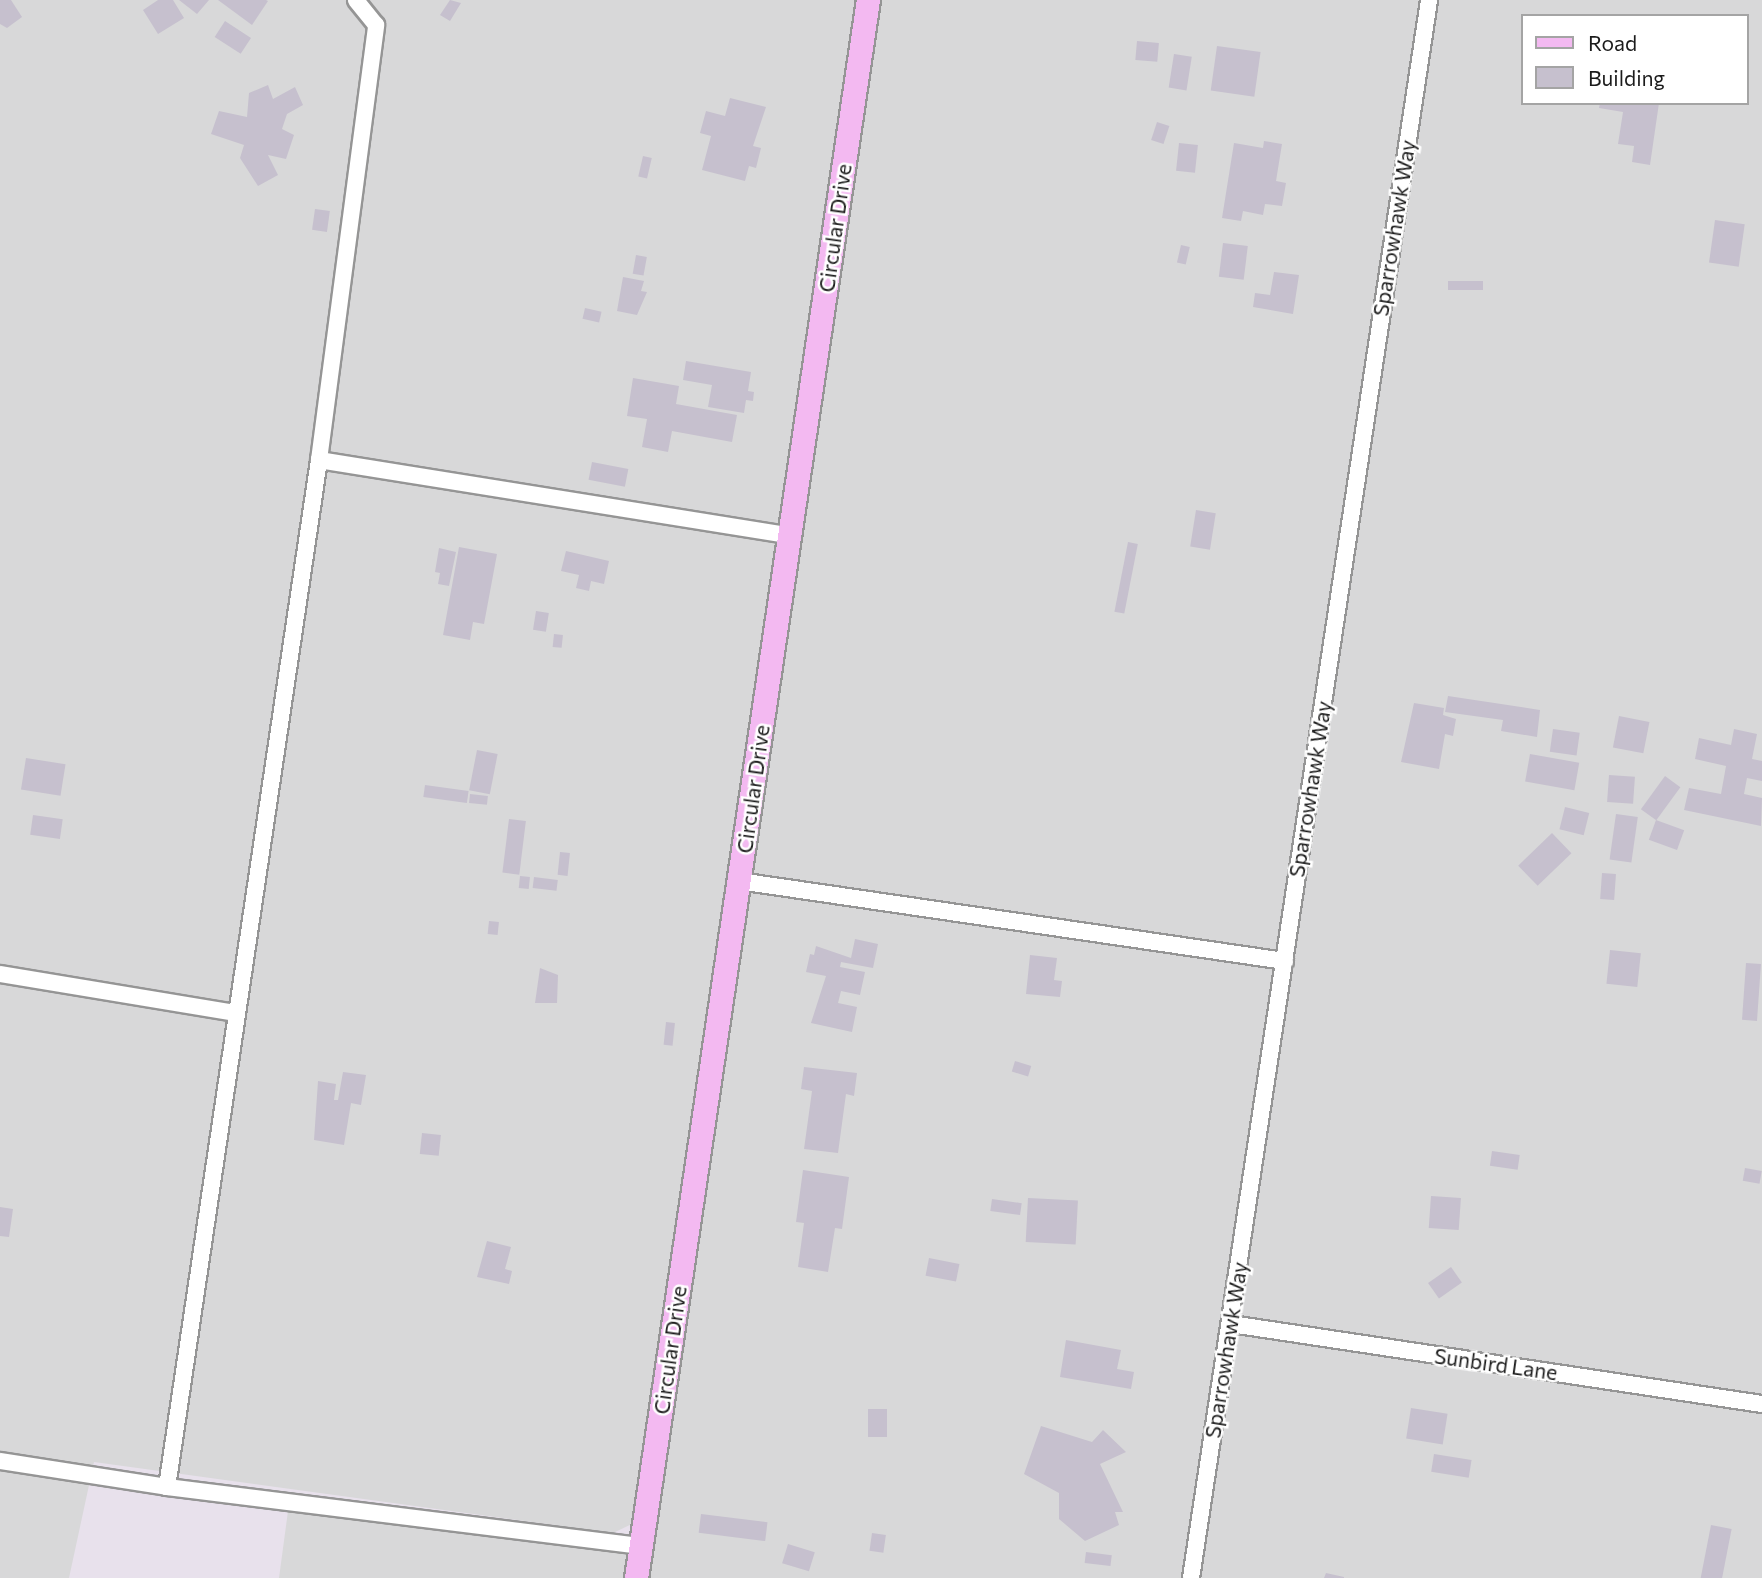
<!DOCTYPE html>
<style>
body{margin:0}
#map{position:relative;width:1762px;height:1578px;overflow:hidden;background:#e8e1ec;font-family:Commissioner,sans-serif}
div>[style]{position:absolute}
.residential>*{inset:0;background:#d8d8d9}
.building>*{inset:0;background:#c6c0ce;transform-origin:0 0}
.roads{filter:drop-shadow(2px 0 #959595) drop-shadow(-2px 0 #959595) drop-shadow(0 2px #959595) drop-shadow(0 -2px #959595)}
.street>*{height:16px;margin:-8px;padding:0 8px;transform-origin:8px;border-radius:8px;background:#fff}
.secondary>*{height:23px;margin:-11.5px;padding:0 11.5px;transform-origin:11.5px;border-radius:11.5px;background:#f3b9f1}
span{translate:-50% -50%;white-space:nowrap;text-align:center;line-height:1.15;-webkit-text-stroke:5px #fff;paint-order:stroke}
.street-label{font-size:21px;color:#1b1b1b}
.legend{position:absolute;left:1521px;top:14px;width:228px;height:91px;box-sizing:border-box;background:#fff;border:2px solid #a4a4a4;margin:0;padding:9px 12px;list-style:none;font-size:21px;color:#1b1b1b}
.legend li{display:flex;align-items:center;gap:14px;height:35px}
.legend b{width:35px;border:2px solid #a4a4a4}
</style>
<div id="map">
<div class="residential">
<i style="clip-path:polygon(0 0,860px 0,634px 1523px,613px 1533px,94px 1462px,69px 1578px,0 1578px)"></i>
<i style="clip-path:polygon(evenodd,882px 0,1762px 0,1762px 1578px,279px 1578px,288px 1511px,649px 1554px,882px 0,1522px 16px,1746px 16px,1746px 103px,1522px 103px,1522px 16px)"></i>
</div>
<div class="building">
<i style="clip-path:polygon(0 0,11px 0,22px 17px,7px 28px,0 24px)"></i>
<i style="clip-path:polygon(158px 0,173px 0,184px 18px,158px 34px,143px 10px)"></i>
<i style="clip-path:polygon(179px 0,209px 0,197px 14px)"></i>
<i style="clip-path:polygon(218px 0,266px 0,268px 1px,252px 25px)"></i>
<i style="clip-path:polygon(450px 0,461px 3px,450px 21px,440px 15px)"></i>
<i style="left:225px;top:21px;width:31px;height:19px;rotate:33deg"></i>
<i style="left:1137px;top:41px;width:22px;height:19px;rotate:5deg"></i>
<i style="left:1217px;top:46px;width:44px;height:45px;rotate:8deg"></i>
<i style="left:1174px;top:54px;width:18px;height:34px;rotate:9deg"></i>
<i style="clip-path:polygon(268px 85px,273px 99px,295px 87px,303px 105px,287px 114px,282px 129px,294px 135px,286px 159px,268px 155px,278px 175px,258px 186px,240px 158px,244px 145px,211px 134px,219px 111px,247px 117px,249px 93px)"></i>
<i style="clip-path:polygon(730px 98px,766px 107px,753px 146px,761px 148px,756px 168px,749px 166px,745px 181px,702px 170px,711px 136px,700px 133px,706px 111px,725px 116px)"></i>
<i style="clip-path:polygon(1600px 103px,1659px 103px,1650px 165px,1632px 162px,1634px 146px,1618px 144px,1623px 112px,1599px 108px)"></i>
<i style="left:1157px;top:122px;width:13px;height:19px;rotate:18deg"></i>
<i style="clip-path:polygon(1264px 141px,1282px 144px,1276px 181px,1286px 183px,1282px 206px,1265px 204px,1263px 215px,1243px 211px,1241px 221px,1222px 218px,1234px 143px,1263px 148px)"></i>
<i style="left:1179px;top:143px;width:19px;height:28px;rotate:6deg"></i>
<i style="left:643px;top:156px;width:9px;height:21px;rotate:13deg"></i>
<i style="left:315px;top:209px;width:15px;height:21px;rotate:8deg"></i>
<i style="left:1715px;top:220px;width:30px;height:43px;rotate:8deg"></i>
<i style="left:1223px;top:243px;width:25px;height:34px;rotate:7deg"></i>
<i style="left:1181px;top:245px;width:9px;height:18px;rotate:13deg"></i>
<i style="left:636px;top:255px;width:11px;height:19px;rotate:10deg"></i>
<i style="clip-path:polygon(1274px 272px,1299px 275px,1293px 314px,1253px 307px,1255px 293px,1270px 295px)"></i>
<i style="clip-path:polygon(623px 277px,644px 281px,641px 291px,647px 292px,637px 315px,617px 311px)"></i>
<i style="left:1483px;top:281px;width:9px;height:35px;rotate:90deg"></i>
<i style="left:585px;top:308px;width:17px;height:11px;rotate:13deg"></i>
<i style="clip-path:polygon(686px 361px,751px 372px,748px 391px,754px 392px,753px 401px,746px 400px,744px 413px,708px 407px,712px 385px,683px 380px)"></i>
<i style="clip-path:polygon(633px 378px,679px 386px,676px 404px,737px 415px,732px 442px,672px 431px,668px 452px,642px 447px,647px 419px,627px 416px)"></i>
<i style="left:592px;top:462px;width:37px;height:18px;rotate:11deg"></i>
<i style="left:1196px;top:510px;width:20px;height:37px;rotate:9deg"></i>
<i style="left:1128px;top:542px;width:10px;height:71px;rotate:11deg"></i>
<i style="clip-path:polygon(459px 547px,497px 554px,484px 624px,473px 622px,470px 640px,443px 635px)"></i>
<i style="clip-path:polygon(439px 548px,456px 552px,449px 586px,438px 584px,440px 573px,435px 572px)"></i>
<i style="clip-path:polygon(566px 551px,609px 561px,604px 584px,591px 581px,589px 591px,576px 588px,579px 575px,561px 571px)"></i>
<i style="left:536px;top:611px;width:13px;height:19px;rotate:9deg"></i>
<i style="left:554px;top:634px;width:9px;height:13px;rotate:6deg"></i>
<i style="clip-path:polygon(1448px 696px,1540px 710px,1537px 737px,1501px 731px,1503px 720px,1445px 712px)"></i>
<i style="clip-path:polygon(1414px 703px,1444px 708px,1443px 715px,1456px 719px,1453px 736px,1445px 734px,1439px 769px,1401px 762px)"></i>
<i style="left:1619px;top:716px;width:31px;height:32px;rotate:11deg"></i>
<i style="left:1553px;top:729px;width:27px;height:23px;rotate:8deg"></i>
<i style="clip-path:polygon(1734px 729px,1757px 734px,1752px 759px,1762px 761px,1762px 781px,1747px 778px,1744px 794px,1762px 798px,1761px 826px,1684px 810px,1689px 788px,1721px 794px,1726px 766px,1695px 759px,1699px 738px,1731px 745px)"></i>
<i style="left:477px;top:750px;width:21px;height:41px;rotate:11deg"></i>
<i style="left:1530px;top:754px;width:50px;height:28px;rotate:10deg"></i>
<i style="left:26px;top:758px;width:40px;height:32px;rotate:9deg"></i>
<i style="left:1609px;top:775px;width:26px;height:27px;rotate:4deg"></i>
<i style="left:1665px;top:776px;width:19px;height:41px;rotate:36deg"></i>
<i style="left:425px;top:785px;width:44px;height:12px;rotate:8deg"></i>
<i style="left:470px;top:794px;width:18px;height:9px;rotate:6deg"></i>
<i style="left:1565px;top:807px;width:25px;height:23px;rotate:14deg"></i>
<i style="left:1616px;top:814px;width:22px;height:46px;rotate:8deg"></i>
<i style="left:33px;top:815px;width:30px;height:20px;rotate:8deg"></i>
<i style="left:509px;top:819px;width:17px;height:54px;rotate:7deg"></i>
<i style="left:1656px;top:820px;width:30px;height:21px;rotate:20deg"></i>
<i style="left:1552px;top:833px;width:28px;height:47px;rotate:46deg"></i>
<i style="left:560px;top:852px;width:10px;height:23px;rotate:6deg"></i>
<i style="left:1602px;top:873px;width:14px;height:26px;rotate:4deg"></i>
<i style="left:520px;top:876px;width:10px;height:12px;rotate:6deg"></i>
<i style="left:534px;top:877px;width:24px;height:11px;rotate:7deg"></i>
<i style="left:489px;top:921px;width:10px;height:13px;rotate:6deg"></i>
<i style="clip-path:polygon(855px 939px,878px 944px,873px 968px,841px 962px,840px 967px,865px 972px,860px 995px,841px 991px,838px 1003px,857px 1007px,852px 1032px,811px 1023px,826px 976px,806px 972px,810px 954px,814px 955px,816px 946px,851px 958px)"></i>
<i style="left:1610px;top:950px;width:31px;height:34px;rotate:6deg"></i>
<i style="clip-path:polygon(1030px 955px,1057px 958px,1054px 980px,1062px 981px,1060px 997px,1026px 994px)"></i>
<i style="left:1746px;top:963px;width:15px;height:57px;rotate:4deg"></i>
<i style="clip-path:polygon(540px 968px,558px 975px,557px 1003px,535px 1003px)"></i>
<i style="left:666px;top:1022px;width:9px;height:23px;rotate:6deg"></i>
<i style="left:1015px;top:1061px;width:17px;height:11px;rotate:17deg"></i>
<i style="clip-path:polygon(804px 1067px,857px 1073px,854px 1096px,846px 1094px,838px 1153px,804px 1149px,812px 1091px,801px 1089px)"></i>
<i style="clip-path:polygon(343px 1072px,366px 1075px,361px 1105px,351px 1103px,344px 1145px,314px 1140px,318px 1081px,336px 1084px,334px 1100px,338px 1100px)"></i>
<i style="left:422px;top:1133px;width:19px;height:21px;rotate:6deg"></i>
<i style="left:1492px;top:1151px;width:28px;height:15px;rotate:8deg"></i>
<i style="left:1745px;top:1168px;width:17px;height:13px;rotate:10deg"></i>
<i style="clip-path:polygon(803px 1170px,849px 1177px,842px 1229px,835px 1228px,828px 1272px,798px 1267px,804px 1223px,796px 1222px)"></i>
<i style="left:1431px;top:1196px;width:30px;height:32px;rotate:4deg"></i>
<i style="left:1028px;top:1198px;width:50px;height:44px;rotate:3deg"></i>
<i style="left:992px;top:1199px;width:30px;height:12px;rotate:8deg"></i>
<i style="clip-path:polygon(0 1207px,13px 1209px,9px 1237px,0 1236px)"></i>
<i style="clip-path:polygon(487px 1241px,511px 1247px,505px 1269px,512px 1271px,509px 1284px,477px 1277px)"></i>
<i style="left:929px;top:1258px;width:31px;height:18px;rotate:11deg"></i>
<i style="left:1451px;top:1267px;width:19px;height:28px;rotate:55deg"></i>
<i style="clip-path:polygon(1066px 1340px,1121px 1350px,1117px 1369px,1134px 1372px,1131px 1389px,1060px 1377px)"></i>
<i style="left:1411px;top:1408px;width:37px;height:31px;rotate:9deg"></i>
<i style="left:868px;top:1409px;width:19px;height:28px"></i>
<i style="clip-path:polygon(1041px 1426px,1092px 1442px,1103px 1430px,1126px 1452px,1100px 1464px,1123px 1512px,1115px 1512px,1119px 1525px,1085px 1541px,1059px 1519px,1059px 1493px,1024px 1474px)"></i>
<i style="left:1434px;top:1454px;width:38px;height:18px;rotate:9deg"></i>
<i style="left:701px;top:1514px;width:67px;height:19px;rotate:7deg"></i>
<i style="left:1711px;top:1525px;width:21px;height:54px;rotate:11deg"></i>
<i style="left:872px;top:1533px;width:14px;height:18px;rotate:8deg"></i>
<i style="left:788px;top:1544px;width:28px;height:20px;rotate:17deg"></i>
<i style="left:1086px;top:1552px;width:26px;height:11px;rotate:7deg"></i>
<i style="clip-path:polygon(1326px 1573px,1344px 1577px,1344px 1578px,1324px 1578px)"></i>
</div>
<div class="roads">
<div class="street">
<i style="left:319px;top:460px;width:476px;rotate:9.1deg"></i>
<i style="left:739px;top:881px;width:552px;rotate:8.34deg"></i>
<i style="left:0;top:974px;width:239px;rotate:9.4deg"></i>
<i style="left:1231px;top:1324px;width:537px;rotate:8.57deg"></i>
<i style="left:0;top:1461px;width:169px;rotate:8.8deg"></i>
<i style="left:167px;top:1487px;width:478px;rotate:7.1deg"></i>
<i style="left:167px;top:1487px;width:1038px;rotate:-81.58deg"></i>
<i style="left:319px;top:460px;width:439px;rotate:-82.5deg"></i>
<i style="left:376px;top:25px;width:32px;rotate:-129deg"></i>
<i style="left:1191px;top:1578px;width:1596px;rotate:-81.42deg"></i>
</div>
<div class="secondary">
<i style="left:636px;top:1578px;width:1595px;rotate:-81.64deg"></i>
</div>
</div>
<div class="street-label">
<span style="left:835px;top:228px;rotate:-82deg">Circular Drive</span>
<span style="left:1394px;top:228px;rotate:-81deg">Sparrowhawk Way</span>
<span style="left:753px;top:789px;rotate:-82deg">Circular Drive</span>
<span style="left:1310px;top:789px;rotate:-81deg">Sparrowhawk Way</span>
<span style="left:670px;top:1350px;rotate:-82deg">Circular Drive</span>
<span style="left:1226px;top:1350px;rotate:-81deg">Sparrowhawk Way</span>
<span style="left:1496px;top:1364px;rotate:8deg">Sunbird Lane</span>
</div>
<ul class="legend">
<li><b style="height:9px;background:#f3b9f1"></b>Road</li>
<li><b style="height:19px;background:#c6c0ce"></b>Building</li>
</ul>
</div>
